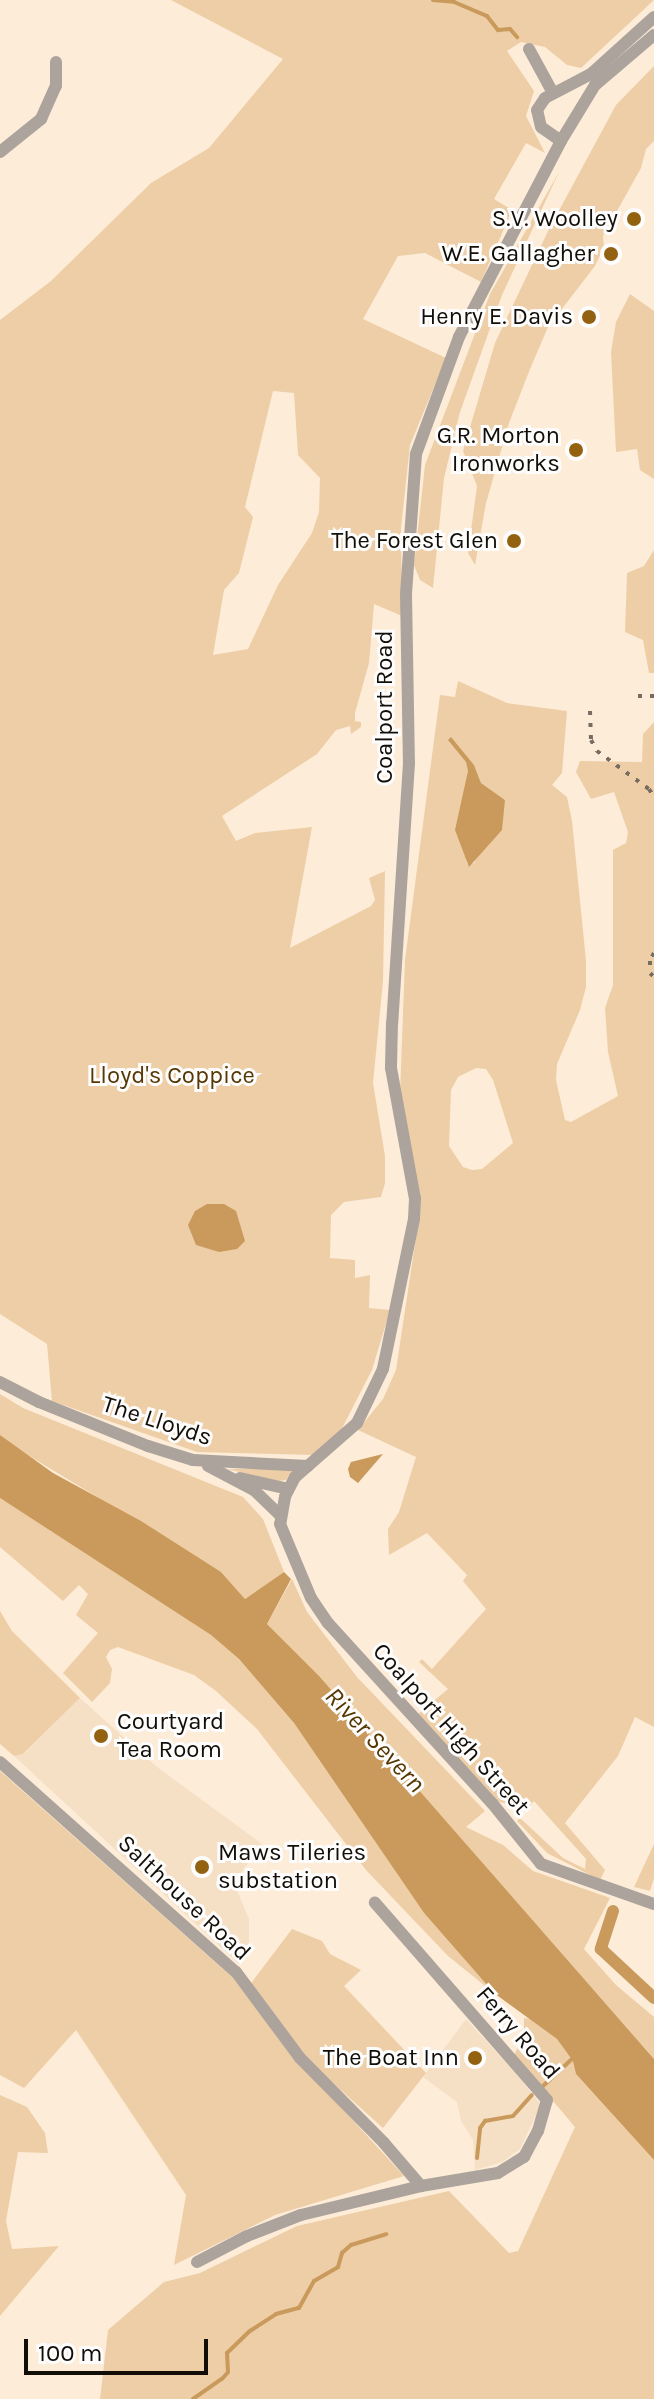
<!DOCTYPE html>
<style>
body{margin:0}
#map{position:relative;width:654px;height:2399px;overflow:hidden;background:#fdecd8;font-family:Karla,sans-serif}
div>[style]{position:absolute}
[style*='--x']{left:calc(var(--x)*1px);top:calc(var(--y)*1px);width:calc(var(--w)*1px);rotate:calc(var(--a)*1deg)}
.built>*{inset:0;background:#f6e0c5}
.green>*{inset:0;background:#eecea6}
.water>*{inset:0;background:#c99a5b}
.stream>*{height:4px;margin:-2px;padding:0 2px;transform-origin:2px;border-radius:2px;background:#c99a5b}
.canal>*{height:12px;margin:-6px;padding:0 6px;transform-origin:6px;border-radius:6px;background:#c99a5b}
.minor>*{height:12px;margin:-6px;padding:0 6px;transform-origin:6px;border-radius:6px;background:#aca49c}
.rail>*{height:4px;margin-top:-2px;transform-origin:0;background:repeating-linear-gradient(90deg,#766c5f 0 4px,transparent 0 12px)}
.dots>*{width:22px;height:22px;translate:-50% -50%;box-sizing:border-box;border:4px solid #fdfdfd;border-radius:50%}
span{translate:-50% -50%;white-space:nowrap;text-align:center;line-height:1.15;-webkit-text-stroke:6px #fdfdfd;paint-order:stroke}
.poi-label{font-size:24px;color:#120d06}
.right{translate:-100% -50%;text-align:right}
.left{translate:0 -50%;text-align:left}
.street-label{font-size:24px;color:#120d06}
.park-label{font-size:24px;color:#573702}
.water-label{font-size:26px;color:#553600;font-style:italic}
.scale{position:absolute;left:24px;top:2339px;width:184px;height:36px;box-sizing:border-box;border:4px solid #120d06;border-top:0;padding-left:10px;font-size:24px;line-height:28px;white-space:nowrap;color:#120d06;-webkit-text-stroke:6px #fdfdfd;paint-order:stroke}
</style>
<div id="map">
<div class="built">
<i style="clip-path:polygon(80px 1698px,157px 1767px,262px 1844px,234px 1883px,249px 1919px,249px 1946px,239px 1964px,14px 1756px,24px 1754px)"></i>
<i style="clip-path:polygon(466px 2019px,512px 2069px,539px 2102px,539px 2109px,520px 2149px,502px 2162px,475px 2170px,473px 2140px,461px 2121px,457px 2102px,423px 2077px)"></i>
</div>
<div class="green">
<i style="clip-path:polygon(evenodd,171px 0,654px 0,581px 68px,567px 65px,545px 47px,521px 42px,507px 51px,534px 91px,526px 116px,545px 153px,526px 143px,494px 199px,512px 210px,481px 282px,425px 253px,398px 256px,363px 319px,446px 358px,410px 445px,401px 528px,402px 616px,374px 604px,369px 663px,355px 713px,355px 721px,361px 722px,361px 727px,351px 734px,350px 726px,336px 730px,317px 754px,222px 816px,236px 841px,255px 833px,312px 827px,290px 948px,371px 906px,375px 900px,369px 878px,385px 871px,383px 981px,373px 1083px,385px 1156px,385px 1183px,381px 1197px,344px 1202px,331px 1215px,330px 1258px,355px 1260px,355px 1278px,370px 1275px,369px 1308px,390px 1310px,372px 1370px,337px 1438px,316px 1455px,197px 1452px,52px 1401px,47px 1344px,0 1314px,0 320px,51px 281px,151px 183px,209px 148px,283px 59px,171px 0,273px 391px,294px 393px,298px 455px,320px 478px,319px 512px,312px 533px,278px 585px,248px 649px,213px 655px,224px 590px,239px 573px,253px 517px,245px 507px,273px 391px)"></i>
<i style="clip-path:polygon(654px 66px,654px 141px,646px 149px,641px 168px,603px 236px,604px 247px,595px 266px,548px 327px,530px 369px,509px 423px,486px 503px,475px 565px,468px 553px,477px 486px,463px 451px,495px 343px,549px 229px,616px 105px)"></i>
<i style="clip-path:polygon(559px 172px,502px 295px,460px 412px,444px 478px,433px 588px,420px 580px,414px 565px,425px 465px,490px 294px)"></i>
<i style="clip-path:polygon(630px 294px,654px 311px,654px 479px,640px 470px,637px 449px,616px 452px,611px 352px,616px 322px)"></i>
<i style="clip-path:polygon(654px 550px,654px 673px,649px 673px,643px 640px,625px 632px,627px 573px,644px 566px)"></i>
<i style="clip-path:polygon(evenodd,458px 681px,507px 703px,567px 711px,562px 773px,552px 785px,567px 797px,572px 821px,586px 961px,586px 987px,580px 1010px,557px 1064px,556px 1080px,565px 1120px,571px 1122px,618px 1096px,608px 1052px,605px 1008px,613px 985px,613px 850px,626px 843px,628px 832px,614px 792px,591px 799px,576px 772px,580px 761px,642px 762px,643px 734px,654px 722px,654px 1727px,635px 1717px,618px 1756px,565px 1823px,605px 1870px,600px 1880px,547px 1853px,517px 1821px,520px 1818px,563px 1858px,585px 1869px,586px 1859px,534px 1801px,528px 1808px,499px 1802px,417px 1715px,448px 1689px,419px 1662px,422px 1659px,432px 1669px,486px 1609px,463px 1581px,467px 1575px,427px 1533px,389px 1555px,388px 1529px,399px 1512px,416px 1457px,358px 1430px,383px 1399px,396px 1370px,418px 1224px,400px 1094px,405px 960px,440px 695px,455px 697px,458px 681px,449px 740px,474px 765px,481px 783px,505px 800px,474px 863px,467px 864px,466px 856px,468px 771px,467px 762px,449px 740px,458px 681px,476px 1068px,486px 1069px,493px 1080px,513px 1143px,482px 1169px,472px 1170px,463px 1167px,449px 1146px,451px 1090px,458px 1077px,476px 1068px)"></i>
<i style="clip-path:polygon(0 1394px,23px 1408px,243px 1497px,263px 1519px,284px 1572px,245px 1599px,221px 1572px,8px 1443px,0 1435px)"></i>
<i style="clip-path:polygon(227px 1469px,261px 1469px,293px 1471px,286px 1480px,278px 1481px)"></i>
<i style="clip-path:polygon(0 1498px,211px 1635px,239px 1659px,294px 1723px,424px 1913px,494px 1993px,448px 1956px,366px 1870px,257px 1729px,216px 1691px,194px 1675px,118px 1647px,110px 1650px,106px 1657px,112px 1669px,110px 1683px,92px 1702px,63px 1673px,98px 1633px,76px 1615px,88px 1594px,79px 1585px,63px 1601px,0 1547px)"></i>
<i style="clip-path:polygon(292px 1579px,307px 1612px,357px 1677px,485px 1811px,466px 1827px,503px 1845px,533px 1871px,610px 1898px,584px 1949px,616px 1985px,654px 2017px,654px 2059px,319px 1677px,267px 1624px)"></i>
<i style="clip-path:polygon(0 1611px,12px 1631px,80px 1698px,23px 1754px,14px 1756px,0 1744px)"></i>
<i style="clip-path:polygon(0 1771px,232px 1977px,301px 2064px,404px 2176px,275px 2215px,174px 2265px,186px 2195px,76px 2030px,24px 2088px,0 2075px)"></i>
<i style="clip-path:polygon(654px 1844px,654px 1878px,650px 1891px,634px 1887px)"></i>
<i style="clip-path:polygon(292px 1929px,322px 1941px,330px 1954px,361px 1970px,344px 1986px,426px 2073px,383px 2128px,314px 2066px,249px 1986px)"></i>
<i style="clip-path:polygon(524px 2018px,530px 2019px,557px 2039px,574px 2061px,576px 2074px,654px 2160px,654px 2399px,100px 2399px,108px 2330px,164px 2282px,200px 2273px,297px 2226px,449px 2191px,509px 2253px,518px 2251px,575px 2127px,514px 2055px,524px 2034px)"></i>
<i style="clip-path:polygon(0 2095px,27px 2107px,45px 2133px,48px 2153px,18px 2152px,6px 2221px,12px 2249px,59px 2246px,0 2316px)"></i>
</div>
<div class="water">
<i style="clip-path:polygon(451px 737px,474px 765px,481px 783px,505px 800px,502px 830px,469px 867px,455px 830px,468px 771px,466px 762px,448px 740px)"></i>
<i style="clip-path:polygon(207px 1204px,224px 1204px,236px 1211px,245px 1241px,237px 1249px,219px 1252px,196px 1245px,188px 1225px,195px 1211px)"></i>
<i style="clip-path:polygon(0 1435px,53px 1473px,141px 1521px,221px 1572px,245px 1599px,284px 1572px,291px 1579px,267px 1624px,319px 1676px,654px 2059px,654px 2160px,576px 2074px,573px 2061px,557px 2039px,494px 1993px,424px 1913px,294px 1723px,239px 1659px,211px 1635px,0 1498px)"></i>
<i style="clip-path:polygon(383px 1454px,358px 1483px,350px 1477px,348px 1469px,351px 1462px)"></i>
</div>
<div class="stream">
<i style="--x:433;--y:0;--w:21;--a:5"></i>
<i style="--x:454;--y:2;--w:36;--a:23"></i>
<i style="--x:487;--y:16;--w:18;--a:52"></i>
<i style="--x:498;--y:30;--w:12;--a:-5"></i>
<i style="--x:510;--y:29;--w:11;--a:49"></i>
<i style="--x:543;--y:2086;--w:41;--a:-43"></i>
<i style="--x:477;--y:2158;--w:30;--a:-84"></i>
<i style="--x:480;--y:2128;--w:9;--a:-54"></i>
<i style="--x:485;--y:2121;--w:28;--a:-10"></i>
<i style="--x:513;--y:2116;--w:28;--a:-48"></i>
<i style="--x:193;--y:2399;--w:35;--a:-35"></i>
<i style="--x:222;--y:2379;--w:9;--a:-49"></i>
<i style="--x:228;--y:2372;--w:19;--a:-93"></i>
<i style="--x:227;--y:2353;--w:32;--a:-44"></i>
<i style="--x:250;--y:2331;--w:31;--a:-33"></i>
<i style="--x:276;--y:2314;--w:24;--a:-15"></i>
<i style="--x:299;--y:2308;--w:31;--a:-61"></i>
<i style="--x:314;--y:2281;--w:28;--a:-30"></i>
<i style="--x:338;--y:2267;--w:15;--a:-74"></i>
<i style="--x:342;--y:2253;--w:12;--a:-42"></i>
<i style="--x:351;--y:2245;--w:37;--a:-17"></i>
</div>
<div class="canal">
<i style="--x:613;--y:1911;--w:40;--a:108"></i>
<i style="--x:601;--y:1949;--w:72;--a:42.8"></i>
</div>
<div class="minor">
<i style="--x:654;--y:35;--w:77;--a:139.7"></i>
<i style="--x:595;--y:85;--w:66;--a:121.3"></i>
<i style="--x:561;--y:141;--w:221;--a:117.5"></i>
<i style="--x:459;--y:337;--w:125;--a:110.2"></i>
<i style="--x:416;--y:454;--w:140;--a:94.1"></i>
<i style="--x:406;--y:594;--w:169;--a:89"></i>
<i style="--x:409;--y:763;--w:261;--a:93.7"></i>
<i style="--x:392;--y:1023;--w:45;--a:91.3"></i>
<i style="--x:391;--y:1068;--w:133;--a:79.6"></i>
<i style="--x:415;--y:1199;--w:20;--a:93"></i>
<i style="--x:414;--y:1219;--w:153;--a:101.7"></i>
<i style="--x:383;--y:1369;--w:60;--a:115.7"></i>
<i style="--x:357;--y:1423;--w:82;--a:138.9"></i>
<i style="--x:295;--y:1477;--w:22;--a:117"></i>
<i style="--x:285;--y:1497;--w:27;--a:100"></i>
<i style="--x:280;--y:1524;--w:80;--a:67.3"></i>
<i style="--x:311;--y:1598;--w:30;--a:56"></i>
<i style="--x:328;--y:1623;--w:244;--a:47.7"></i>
<i style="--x:492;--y:1803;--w:78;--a:51.2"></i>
<i style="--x:541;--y:1864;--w:120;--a:19.5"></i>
<i style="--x:529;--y:49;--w:50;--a:61.4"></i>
<i style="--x:561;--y:141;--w:24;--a:-145"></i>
<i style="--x:541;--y:127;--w:17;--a:-103"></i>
<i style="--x:537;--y:110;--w:14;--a:-56"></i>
<i style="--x:545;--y:98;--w:52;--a:-27.6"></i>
<i style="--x:591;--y:74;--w:85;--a:-42.1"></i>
<i style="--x:0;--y:152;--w:53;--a:-38.8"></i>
<i style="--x:41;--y:119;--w:36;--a:-66"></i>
<i style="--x:56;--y:86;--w:24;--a:-90"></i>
<i style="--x:0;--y:1382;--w:44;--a:27.1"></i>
<i style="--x:39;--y:1402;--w:118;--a:22"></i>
<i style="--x:148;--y:1446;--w:47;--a:17.3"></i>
<i style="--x:193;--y:1460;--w:115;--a:3"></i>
<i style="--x:208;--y:1466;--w:52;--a:27.6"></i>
<i style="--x:254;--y:1490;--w:37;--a:44"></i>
<i style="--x:240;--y:1478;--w:49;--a:12.9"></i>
<i style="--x:0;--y:1762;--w:316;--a:41.7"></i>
<i style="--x:236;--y:1972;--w:107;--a:53.3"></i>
<i style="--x:300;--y:2058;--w:120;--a:45.3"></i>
<i style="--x:384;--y:2143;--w:57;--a:49.3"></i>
<i style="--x:197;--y:2262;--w:56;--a:-27.5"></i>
<i style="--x:247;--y:2236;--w:58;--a:-21.3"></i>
<i style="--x:301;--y:2215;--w:123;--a:-13.6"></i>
<i style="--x:421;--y:2186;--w:78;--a:-9.6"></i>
<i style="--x:498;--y:2173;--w:31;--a:-32"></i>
<i style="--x:524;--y:2157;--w:30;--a:-62"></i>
<i style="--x:538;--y:2131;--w:32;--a:-74"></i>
<i style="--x:547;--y:2100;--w:262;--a:-131.1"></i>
</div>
<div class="rail">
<i style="--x:638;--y:696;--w:16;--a:0"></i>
<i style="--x:590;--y:711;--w:29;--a:88"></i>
<i style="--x:591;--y:740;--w:13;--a:61"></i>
<i style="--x:597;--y:751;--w:64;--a:36.2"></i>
<i style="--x:649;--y:789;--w:9;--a:58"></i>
<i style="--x:654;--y:953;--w:9;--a:117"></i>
<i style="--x:650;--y:961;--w:12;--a:90"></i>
<i style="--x:650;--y:973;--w:6;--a:45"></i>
</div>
<div class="dots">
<i style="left:634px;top:219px;background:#926211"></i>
<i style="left:611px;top:254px;background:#926211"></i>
<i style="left:589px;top:317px;background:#926211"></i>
<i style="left:576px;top:450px;background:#926211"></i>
<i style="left:514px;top:541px;background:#926211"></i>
<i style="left:101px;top:1736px;background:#926211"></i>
<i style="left:202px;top:1867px;background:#926211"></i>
<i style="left:475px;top:2058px;background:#926211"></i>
</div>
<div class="poi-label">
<span class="right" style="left:618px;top:219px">S.V. Woolley</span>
<span class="right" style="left:595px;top:254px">W.E. Gallagher</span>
<span class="right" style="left:573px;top:317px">Henry E. Davis</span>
<span class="right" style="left:560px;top:450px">G.R. Morton<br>Ironworks</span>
<span class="right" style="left:498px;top:541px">The Forest Glen</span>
<span class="left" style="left:117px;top:1736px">Courtyard<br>Tea Room</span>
<span class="left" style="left:218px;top:1867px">Maws Tileries<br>substation</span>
<span class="right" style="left:459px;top:2058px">The Boat Inn</span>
</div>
<div class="street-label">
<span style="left:385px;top:707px;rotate:-90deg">Coalport Road</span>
<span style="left:157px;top:1421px;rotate:18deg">The Lloyds</span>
<span style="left:451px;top:1729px;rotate:48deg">Coalport High Street</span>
<span style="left:184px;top:1898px;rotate:43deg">Salthouse Road</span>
<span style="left:518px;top:2033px;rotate:49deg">Ferry Road</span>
</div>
<div class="park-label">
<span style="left:172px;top:1076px">Lloyd's Coppice</span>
</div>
<div class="water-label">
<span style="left:375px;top:1740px;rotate:47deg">River Severn</span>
</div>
<div class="scale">100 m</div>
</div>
